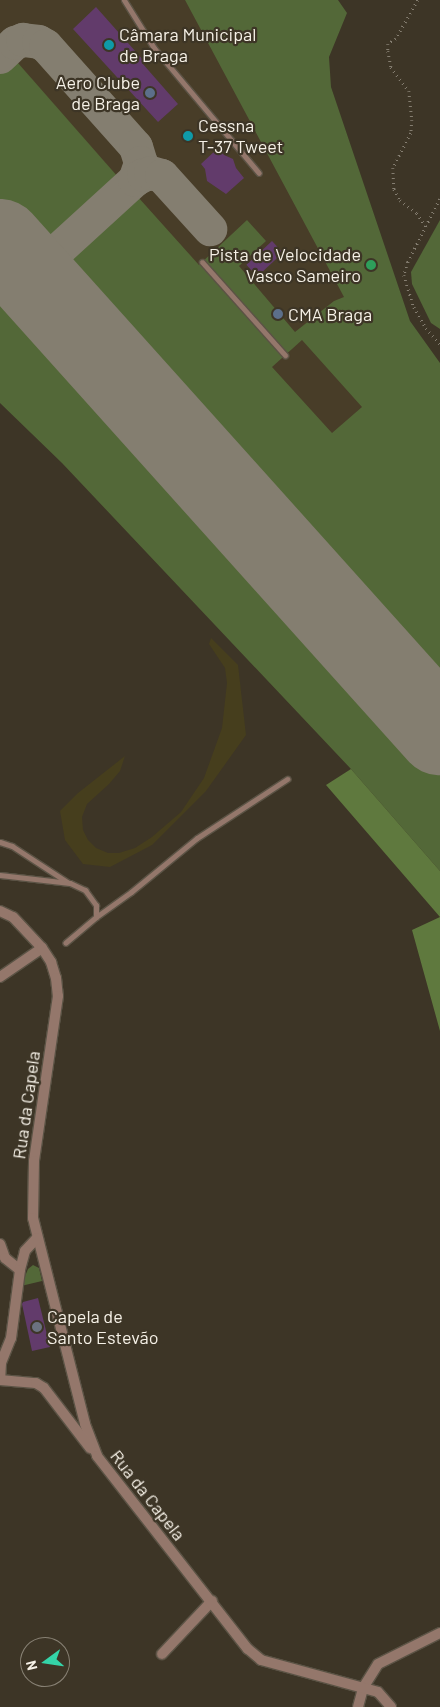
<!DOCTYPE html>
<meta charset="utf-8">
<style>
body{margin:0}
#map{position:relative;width:440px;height:1707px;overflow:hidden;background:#3d3526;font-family:Barlow,sans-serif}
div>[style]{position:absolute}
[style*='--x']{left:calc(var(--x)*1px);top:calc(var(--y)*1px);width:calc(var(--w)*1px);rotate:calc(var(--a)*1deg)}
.built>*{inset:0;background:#483d28}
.green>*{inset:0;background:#536838}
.forest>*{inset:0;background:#5f793e}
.sand>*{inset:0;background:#463e1d}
.taxiway>*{height:34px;margin:-17px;padding:0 17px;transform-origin:17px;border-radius:17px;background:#847e70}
.runway>*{height:86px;margin:-43px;padding:0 43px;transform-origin:43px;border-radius:43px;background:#847e70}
.building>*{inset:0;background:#623b6b;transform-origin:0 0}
.path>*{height:2.5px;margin-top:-1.25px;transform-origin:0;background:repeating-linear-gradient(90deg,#857e71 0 1px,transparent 0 5px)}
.roads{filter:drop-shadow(1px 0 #5b5345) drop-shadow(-1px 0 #5b5345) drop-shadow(0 1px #5b5345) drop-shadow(0 -1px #5b5345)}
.service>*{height:5px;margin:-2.5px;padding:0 2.5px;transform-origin:2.5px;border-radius:2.5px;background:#94776b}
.minor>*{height:10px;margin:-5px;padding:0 5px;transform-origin:5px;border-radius:5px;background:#94776b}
.tertiary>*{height:10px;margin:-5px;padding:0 5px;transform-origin:5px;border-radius:5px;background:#94776b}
.dots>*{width:14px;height:14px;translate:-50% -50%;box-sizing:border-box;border:2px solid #3d3526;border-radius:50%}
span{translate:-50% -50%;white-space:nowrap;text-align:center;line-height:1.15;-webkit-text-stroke:4.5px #3d3526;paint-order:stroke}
.poi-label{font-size:18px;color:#f6f1e7}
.left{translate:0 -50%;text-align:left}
.right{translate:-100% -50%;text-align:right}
.street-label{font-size:18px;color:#f6f1e7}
.north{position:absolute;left:20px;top:1637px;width:50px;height:50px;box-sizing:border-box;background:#3d3526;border:1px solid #878073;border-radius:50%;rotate:256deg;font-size:14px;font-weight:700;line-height:20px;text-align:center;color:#f6f1e7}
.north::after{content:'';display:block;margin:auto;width:18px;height:22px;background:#34d4a8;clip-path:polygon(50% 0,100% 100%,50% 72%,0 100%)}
</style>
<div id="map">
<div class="built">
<i style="clip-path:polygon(0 0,213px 0,440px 436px,440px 826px,0 334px)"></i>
</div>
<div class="green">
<i style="clip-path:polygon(evenodd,185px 0,338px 0,347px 13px,329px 57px,331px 87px,410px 321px,440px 363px,440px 698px,59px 274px,57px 267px,61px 260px,128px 198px,133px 196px,138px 197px,199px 265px,247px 220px,266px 241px,239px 266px,295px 332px,334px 301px,344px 297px,185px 0,302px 340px,362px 407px,332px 433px,272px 367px,302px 340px)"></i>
<i style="clip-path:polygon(12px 60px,18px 63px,118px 177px,118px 183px,42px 251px,36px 250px,0 209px,0 68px)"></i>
<i style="clip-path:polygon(440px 220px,440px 329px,431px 323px,412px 284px,411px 272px)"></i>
<i style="clip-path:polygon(0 273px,440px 764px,440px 871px,351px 769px,62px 463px,0 403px)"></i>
<i style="clip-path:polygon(33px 1265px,39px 1268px,42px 1281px,21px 1286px,28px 1269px)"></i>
</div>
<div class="forest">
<i style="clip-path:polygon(351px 769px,440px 871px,440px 1031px,412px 930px,440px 917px,326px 785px)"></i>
</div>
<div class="sand">
<i style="clip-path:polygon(211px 638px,238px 665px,246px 735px,206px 791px,152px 845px,110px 867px,83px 864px,65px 840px,60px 811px,78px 793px,125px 756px,120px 771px,109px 784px,87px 804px,82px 817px,83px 830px,88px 840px,96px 848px,108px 853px,119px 853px,135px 848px,152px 837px,181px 812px,204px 778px,222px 728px,227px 683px,225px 668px,209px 644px)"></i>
</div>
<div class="taxiway">
<i style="--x:0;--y:57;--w:21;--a:-43"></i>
<i style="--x:15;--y:43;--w:9;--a:-21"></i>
<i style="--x:23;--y:40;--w:16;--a:7"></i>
<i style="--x:39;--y:42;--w:8;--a:30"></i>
<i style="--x:46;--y:46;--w:135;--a:48.3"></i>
<i style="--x:136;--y:147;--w:17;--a:73"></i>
<i style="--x:141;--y:163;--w:18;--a:109"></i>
<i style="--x:42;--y:289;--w:14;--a:-107"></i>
<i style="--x:38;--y:276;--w:13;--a:-67"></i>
<i style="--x:43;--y:264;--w:125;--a:-42.4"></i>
<i style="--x:135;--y:180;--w:10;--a:-29"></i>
<i style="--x:144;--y:175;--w:7;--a:-16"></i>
<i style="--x:151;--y:173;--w:11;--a:15"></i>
<i style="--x:162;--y:176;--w:72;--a:47.8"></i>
</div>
<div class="runway">
<i style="--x:0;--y:242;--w:659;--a:48.08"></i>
</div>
<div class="building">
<i style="clip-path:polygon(96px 7px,144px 61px,142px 63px,178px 104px,158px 122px,73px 29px)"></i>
<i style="clip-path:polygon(218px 148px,224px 155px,233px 159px,236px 168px,244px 178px,226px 194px,207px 181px,205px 169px,201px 164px)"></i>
<i style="left:272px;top:241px;width:16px;height:35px;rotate:47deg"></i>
<i style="clip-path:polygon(38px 1298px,50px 1347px,32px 1351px,22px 1304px,23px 1302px)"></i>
</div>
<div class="path">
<i style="--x:418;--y:0;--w:45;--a:119.4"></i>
<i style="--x:396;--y:39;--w:9;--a:148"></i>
<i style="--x:388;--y:44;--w:7;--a:90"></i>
<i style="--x:388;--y:51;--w:16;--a:79"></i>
<i style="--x:391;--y:67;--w:30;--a:53"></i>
<i style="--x:409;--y:91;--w:29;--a:84"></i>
<i style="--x:412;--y:120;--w:13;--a:94"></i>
<i style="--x:411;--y:133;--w:39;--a:117"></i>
<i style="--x:393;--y:168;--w:21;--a:87"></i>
<i style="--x:394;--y:189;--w:13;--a:61"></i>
<i style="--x:400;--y:200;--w:21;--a:37"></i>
<i style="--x:417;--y:213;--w:17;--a:57"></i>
<i style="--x:440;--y:199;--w:71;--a:116.9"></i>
<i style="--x:408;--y:262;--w:14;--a:107"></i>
<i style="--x:404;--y:275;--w:34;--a:73"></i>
<i style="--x:414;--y:307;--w:24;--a:60"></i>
<i style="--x:426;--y:328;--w:21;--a:49"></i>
</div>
<div class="roads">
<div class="service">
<i style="--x:124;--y:0;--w:57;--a:58"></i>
<i style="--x:154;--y:48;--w:163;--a:50"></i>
<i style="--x:202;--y:262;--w:125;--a:48.3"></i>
<i style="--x:0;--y:842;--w:13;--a:18"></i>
<i style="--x:12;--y:846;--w:66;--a:33.2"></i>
<i style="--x:0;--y:875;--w:70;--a:6.5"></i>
<i style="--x:70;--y:883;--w:17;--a:25"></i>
<i style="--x:85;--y:890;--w:19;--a:54"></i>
<i style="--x:96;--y:905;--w:12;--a:90"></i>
<i style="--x:96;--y:917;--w:40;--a:140"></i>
<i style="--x:96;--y:917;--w:43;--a:-35.5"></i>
<i style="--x:131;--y:892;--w:85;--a:-39.3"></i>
<i style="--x:197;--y:838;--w:108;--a:-33.2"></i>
</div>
<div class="minor">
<i style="--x:0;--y:977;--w:51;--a:-34.6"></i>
<i style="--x:0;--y:1244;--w:15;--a:70"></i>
<i style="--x:5;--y:1258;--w:19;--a:39"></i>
<i style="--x:162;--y:1654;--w:73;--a:-46.7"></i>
<i style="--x:358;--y:1707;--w:20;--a:-75"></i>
<i style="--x:363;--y:1688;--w:28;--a:-58"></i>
<i style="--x:378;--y:1664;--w:69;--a:-26.6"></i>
</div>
<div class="tertiary">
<i style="--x:0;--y:911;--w:14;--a:25"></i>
<i style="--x:13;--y:917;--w:42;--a:46.9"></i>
<i style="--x:42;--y:948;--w:17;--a:57"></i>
<i style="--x:51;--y:962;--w:17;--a:73"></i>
<i style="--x:56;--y:978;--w:18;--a:84"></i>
<i style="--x:58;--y:996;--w:167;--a:98.3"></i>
<i style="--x:34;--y:1161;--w:57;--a:91"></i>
<i style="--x:33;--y:1218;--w:212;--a:75.8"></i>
<i style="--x:85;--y:1424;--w:34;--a:69"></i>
<i style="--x:97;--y:1456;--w:245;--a:52"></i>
<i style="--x:248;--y:1649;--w:17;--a:40"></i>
<i style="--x:261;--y:1660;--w:121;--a:15.3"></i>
<i style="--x:378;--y:1692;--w:20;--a:49"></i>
<i style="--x:37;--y:1238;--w:18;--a:133"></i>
<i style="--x:25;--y:1251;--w:20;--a:105"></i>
<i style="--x:20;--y:1270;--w:69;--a:97.5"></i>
<i style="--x:11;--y:1338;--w:27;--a:112"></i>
<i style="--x:1;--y:1363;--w:17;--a:93"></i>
<i style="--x:0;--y:1380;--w:36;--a:5"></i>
<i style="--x:36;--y:1383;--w:9;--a:32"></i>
<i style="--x:44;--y:1388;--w:76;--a:52.5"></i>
</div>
</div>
<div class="dots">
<i style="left:109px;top:45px;background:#0f9aa8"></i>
<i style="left:150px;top:93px;background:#5c6f8a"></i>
<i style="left:188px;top:136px;background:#0f9aa8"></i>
<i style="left:371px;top:265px;background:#2e9e5b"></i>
<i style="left:278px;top:314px;background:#5c6f8a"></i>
<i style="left:37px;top:1327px;background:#6b7280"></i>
</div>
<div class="poi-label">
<span class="left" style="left:119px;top:45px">Câmara Municipal<br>de Braga</span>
<span class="right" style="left:140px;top:93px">Aero Clube<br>de Braga</span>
<span class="left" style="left:198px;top:136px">Cessna<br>T-37 Tweet</span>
<span class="right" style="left:361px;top:265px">Pista de Velocidade<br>Vasco Sameiro</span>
<span class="left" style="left:288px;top:314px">CMA Braga</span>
<span class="left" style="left:47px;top:1327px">Capela de<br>Santo Estevão</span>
</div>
<div class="street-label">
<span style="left:26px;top:1105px;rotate:-82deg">Rua da Capela</span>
<span style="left:148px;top:1495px;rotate:52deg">Rua da Capela</span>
</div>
<div class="north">N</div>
</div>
